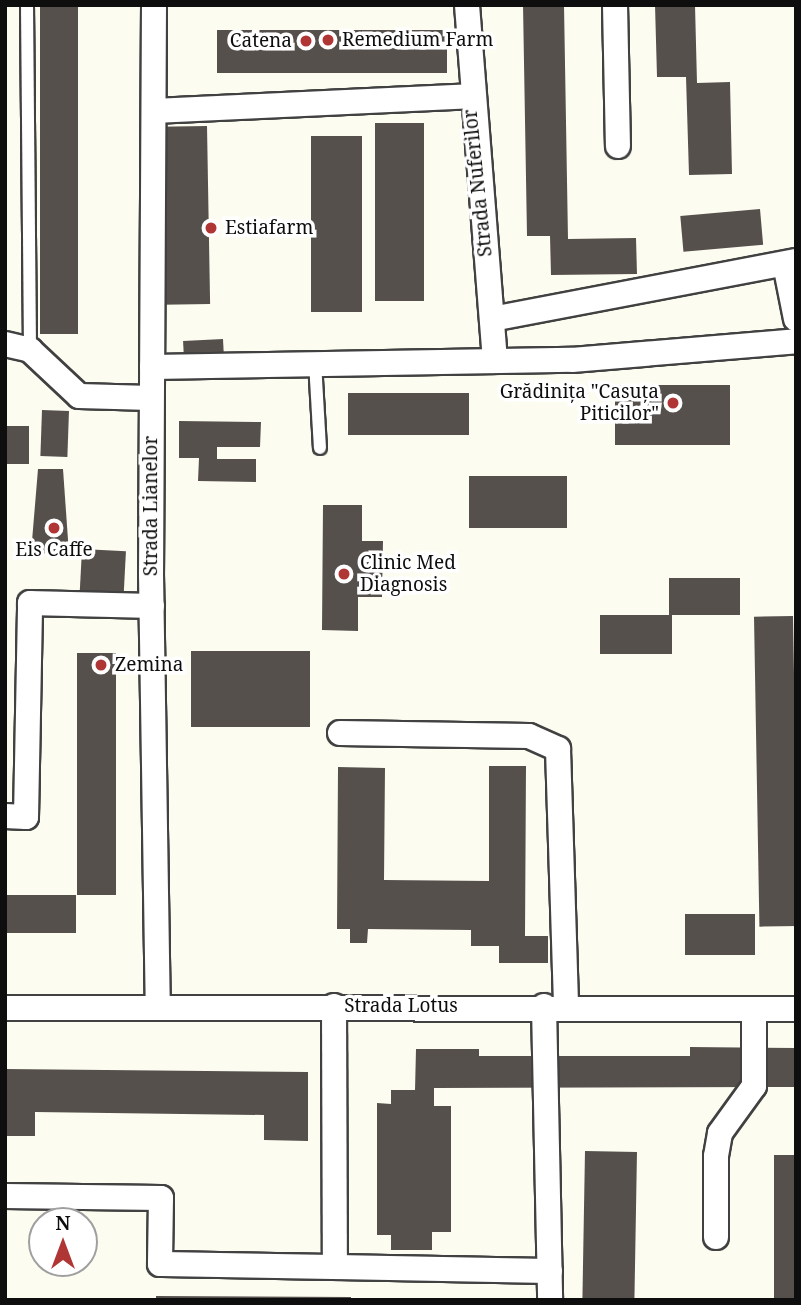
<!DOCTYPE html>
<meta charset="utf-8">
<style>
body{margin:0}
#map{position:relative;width:801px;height:1305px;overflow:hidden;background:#fdfcf1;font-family:"Noto Serif",serif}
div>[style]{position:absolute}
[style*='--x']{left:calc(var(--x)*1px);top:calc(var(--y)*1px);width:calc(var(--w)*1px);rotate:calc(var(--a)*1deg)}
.building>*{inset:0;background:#55504c;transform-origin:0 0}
.roads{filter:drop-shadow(2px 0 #414141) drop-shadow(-2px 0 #414141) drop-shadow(0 2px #414141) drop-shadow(0 -2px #414141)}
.service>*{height:12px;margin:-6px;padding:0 6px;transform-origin:6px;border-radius:6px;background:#fff}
.minor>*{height:24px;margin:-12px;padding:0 12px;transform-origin:12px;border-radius:12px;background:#fff}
.dots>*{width:19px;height:19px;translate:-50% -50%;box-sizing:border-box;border:4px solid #fff;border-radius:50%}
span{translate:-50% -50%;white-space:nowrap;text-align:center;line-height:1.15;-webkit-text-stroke:7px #fff;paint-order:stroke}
.poi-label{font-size:19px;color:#0e0e0e}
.left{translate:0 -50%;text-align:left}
.right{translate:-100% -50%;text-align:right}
.street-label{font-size:19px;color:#0e0e0e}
.frame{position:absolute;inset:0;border:7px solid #0e0e0e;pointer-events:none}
.north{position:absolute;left:28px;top:1207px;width:70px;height:70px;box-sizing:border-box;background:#fff;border:2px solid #9f9f9f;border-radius:50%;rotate:0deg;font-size:19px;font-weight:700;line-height:28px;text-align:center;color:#0e0e0e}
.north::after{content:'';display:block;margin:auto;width:24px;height:32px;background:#af3635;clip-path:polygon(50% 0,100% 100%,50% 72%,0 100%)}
</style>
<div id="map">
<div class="building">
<i style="left:40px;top:5px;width:38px;height:329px"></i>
<i style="clip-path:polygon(523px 5px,564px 5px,568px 239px,636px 238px,637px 274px,551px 275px,550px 236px,527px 236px)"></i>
<i style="clip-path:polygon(655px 5px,695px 5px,697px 83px,730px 82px,732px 174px,689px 175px,686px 77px,657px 77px)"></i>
<i style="left:447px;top:30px;width:43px;height:230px;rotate:90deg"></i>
<i style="left:375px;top:123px;width:49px;height:178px"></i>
<i style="left:207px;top:126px;width:178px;height:48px;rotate:89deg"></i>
<i style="left:311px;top:136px;width:51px;height:176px"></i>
<i style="left:760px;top:209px;width:36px;height:80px;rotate:85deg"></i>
<i style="left:223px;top:339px;width:21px;height:40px;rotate:87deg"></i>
<i style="left:730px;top:385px;width:60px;height:115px;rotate:90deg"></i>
<i style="left:348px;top:393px;width:121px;height:42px"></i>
<i style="left:42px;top:410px;width:27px;height:46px;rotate:2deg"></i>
<i style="clip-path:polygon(179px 421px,261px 422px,260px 447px,217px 447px,217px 459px,256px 459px,256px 482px,198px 481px,199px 458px,179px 458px)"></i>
<i style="left:5px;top:426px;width:24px;height:38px"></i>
<i style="clip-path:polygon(38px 469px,63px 469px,69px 554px,31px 553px)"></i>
<i style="left:567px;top:476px;width:52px;height:98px;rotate:90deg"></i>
<i style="clip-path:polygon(323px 505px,362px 505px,362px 541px,383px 541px,382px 597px,358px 597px,358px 631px,322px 630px)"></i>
<i style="left:82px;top:549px;width:44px;height:43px;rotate:3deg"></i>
<i style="clip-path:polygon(669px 578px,740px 578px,740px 615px,672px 615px,672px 654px,600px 654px,600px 615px,669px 615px)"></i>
<i style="left:793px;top:616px;width:310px;height:39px;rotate:89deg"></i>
<i style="left:191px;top:651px;width:119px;height:76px"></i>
<i style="left:77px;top:653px;width:39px;height:242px"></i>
<i style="clip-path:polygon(489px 766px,526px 766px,525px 936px,548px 936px,548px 963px,499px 963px,499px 946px,471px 946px,471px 930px,368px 929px,367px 943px,350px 943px,350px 929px,337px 929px,338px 767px,385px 768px,384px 880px,489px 881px)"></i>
<i style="left:5px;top:895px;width:71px;height:38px"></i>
<i style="left:685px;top:914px;width:70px;height:41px"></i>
<i style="clip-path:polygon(690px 1047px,796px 1048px,796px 1087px,434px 1088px,434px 1106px,451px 1106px,451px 1232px,432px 1232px,432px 1250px,391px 1250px,391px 1235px,377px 1235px,377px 1103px,391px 1104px,391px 1090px,415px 1090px,416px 1049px,479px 1049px,479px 1056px,690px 1056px)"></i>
<i style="clip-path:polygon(5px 1069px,308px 1072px,308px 1141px,264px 1140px,264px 1115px,35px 1112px,35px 1136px,5px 1136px)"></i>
<i style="left:585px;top:1151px;width:52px;height:149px;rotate:1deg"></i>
<i style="left:774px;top:1155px;width:22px;height:145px"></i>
<i style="clip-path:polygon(156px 1296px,351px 1297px,351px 1300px,156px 1300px)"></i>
</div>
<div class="roads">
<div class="service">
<i style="--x:27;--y:5;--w:345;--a:89.5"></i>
<i style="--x:315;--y:362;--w:86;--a:86.7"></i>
</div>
<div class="minor">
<i style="--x:154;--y:5;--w:569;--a:90.3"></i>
<i style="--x:151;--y:574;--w:432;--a:89.1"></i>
<i style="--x:467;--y:5;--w:357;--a:85.5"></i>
<i style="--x:615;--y:5;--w:141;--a:88.8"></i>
<i style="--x:155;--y:111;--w:314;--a:-2.7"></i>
<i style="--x:785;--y:264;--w:56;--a:78.7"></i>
<i style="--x:492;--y:319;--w:309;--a:-10.8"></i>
<i style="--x:5;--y:344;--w:26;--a:13"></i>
<i style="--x:30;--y:350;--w:67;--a:43.2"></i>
<i style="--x:79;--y:396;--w:72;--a:1.6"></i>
<i style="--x:152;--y:367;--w:420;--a:-1"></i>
<i style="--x:572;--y:360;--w:225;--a:-4.8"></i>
<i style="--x:340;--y:733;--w:189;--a:0.9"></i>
<i style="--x:529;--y:736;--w:32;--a:24"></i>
<i style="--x:558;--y:749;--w:257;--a:88.2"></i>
<i style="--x:5;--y:816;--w:21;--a:3"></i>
<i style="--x:26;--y:817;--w:214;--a:-88.9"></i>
<i style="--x:30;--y:603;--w:122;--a:1.4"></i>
<i style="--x:334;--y:1006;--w:261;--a:89.8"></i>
<i style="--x:335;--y:1267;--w:215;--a:1.1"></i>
<i style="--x:544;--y:1006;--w:294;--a:88.8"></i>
<i style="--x:5;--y:1008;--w:791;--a:0.07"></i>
<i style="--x:5;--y:1196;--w:156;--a:0.7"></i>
<i style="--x:161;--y:1198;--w:66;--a:90.9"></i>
<i style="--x:160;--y:1264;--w:175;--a:1"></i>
<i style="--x:716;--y:1237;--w:81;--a:-90"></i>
<i style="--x:716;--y:1156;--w:23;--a:-80"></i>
<i style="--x:720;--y:1133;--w:58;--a:-54.1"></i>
<i style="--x:754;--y:1086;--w:77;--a:-90"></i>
</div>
</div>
<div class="dots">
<i style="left:328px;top:40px;background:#af3635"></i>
<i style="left:306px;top:41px;background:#af3635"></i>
<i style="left:211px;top:228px;background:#af3635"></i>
<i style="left:673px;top:403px;background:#af3635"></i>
<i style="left:54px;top:528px;background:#af3635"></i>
<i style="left:344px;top:574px;background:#af3635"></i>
<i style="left:101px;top:665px;background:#af3635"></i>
</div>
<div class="poi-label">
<span class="left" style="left:342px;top:40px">Remedium Farm</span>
<span class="right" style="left:292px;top:41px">Catena</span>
<span class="left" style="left:225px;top:228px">Estiafarm</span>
<span class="right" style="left:659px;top:403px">Grădinița "Casuța<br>Piticilor"</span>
<span style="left:54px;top:550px">Eis Caffe</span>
<span class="left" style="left:360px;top:574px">Clinic Med<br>Diagnosis</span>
<span class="left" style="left:115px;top:665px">Zemina</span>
</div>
<div class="street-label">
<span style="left:478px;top:183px;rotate:-96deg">Strada Nuferilor</span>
<span style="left:151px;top:506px;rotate:-90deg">Strada Lianelor</span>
<span style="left:401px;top:1006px">Strada Lotus</span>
</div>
<div class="frame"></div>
<div class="north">N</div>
</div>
